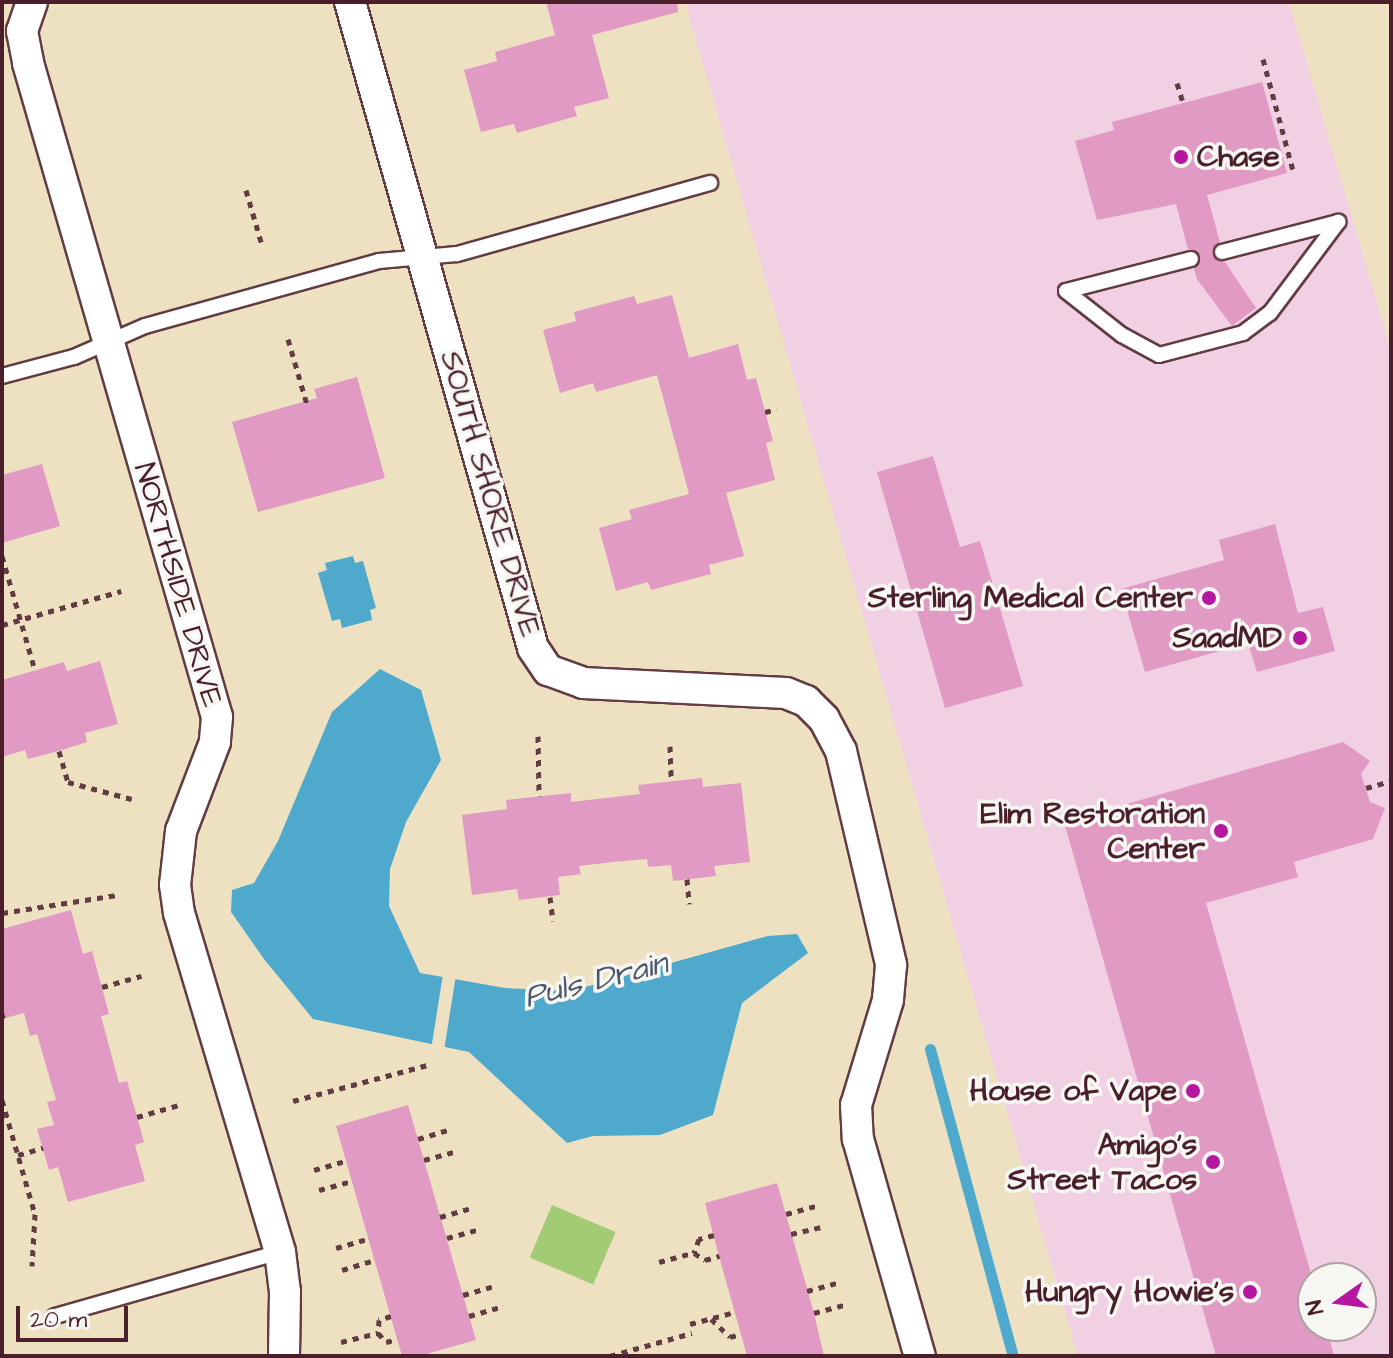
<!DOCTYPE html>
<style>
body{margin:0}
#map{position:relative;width:1393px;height:1358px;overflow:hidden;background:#ede1c1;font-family:"Architects Daughter",sans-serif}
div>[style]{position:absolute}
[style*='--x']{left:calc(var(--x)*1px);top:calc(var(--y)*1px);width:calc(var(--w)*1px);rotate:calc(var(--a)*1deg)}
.built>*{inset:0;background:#f1d0e4}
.green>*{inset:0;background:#a3cb76;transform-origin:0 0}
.water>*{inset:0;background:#4fa9cc}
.pier>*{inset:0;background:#ede1c1;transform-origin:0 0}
.stream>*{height:11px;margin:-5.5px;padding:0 5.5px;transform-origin:5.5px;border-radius:5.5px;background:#4fa9cc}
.building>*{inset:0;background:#e19ac3}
.path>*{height:5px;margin-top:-2.5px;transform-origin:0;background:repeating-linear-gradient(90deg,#623c42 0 6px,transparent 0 12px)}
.roads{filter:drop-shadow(2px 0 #623c42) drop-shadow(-2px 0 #623c42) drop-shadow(0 2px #623c42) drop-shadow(0 -2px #623c42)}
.service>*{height:14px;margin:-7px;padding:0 7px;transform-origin:7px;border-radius:7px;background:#fff}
.minor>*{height:30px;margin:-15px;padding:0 15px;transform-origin:15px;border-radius:15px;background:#fff}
.dots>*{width:22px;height:22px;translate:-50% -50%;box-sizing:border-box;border:4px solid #f6f6f2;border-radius:50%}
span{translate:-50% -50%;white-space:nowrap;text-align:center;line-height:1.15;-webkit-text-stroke:7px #f6f6f2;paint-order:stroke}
.poi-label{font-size:30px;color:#4a1f2b;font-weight:700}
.left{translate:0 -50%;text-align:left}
.right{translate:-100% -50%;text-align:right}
.street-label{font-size:30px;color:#4a1f2b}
.water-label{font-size:32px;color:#4c566b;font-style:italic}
.frame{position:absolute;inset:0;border:4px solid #4a1f2b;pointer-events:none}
.north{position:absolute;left:1297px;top:1262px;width:80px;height:80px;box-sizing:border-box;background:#f6f6f2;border:2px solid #b1a0a2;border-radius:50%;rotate:256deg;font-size:22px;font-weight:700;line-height:32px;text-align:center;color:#4a1f2b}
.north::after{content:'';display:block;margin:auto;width:28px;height:36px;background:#b5179e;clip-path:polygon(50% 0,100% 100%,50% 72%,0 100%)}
.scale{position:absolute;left:16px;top:1306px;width:112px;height:36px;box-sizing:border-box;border:4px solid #4a1f2b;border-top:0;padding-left:10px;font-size:24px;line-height:28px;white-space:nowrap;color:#4a1f2b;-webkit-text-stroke:6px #f6f6f2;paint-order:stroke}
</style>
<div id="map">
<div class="built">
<i style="clip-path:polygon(evenodd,685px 2px,1289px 2px,1391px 351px,1391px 1356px,1078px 1356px,685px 2px,1313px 1278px,1361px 1278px,1361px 1326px,1313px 1326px,1313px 1278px)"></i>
</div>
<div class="green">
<i style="left:552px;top:1205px;width:69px;height:57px;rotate:23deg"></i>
</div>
<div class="water">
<i style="clip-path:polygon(353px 556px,355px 563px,363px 561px,376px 608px,370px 610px,372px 620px,342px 628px,340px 619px,332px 621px,318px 573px,327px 570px,325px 563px)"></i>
<i style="clip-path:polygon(380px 669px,421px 690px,441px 760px,406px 822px,390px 869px,389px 906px,420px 973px,505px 988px,571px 991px,768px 936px,797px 934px,808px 953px,742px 1003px,713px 1115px,660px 1135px,593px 1136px,567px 1143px,469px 1052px,313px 1019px,264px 959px,231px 912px,232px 890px,254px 883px,278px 841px,332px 712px)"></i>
</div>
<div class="pier">
<i style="left:443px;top:974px;width:13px;height:77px;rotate:9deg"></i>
</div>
<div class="stream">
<i style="--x:930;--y:1049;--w:318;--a:74.9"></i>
</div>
<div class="building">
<i style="clip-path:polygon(546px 2px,677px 2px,678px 12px,592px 35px,609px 98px,574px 107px,577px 116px,517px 133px,514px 124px,481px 132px,464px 70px,497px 61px,495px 52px,555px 35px)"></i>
<i style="clip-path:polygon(1262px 82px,1287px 173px,1207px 195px,1220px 242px,1213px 255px,1225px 262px,1256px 308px,1232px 326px,1197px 279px,1194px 269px,1200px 256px,1188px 249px,1176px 204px,1097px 220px,1075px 141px,1114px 130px,1112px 122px)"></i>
<i style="clip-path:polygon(672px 295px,689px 358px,738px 344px,747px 380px,756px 378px,773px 441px,766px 443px,775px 480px,726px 493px,744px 556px,709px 565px,711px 574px,651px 590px,648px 582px,616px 591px,599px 528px,632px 519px,629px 510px,689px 494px,657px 375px,596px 392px,593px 383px,560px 393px,543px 330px,576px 321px,574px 312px,634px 296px,637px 304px)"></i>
<i style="clip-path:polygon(357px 377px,385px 478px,258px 512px,232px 422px,317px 398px,314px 389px)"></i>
<i style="clip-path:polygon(933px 456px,960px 547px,980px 541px,1023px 686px,945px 708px,877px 472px)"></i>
<i style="clip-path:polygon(42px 464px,60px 526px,2px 543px,2px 475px)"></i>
<i style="clip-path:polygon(1275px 524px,1298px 613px,1323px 607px,1335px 651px,1257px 672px,1248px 643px,1145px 672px,1121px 589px,1224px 560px,1219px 540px)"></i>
<i style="clip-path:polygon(100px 661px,118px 724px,85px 733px,87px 742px,59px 751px,28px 759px,25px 750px,2px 757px,2px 680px,64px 662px,67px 671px)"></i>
<i style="clip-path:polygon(1343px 742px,1370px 761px,1361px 774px,1370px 802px,1385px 808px,1373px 839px,1294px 862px,1298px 877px,1206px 903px,1313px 1281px,1313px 1326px,1326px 1326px,1334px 1356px,1216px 1356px,1064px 822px)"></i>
<i style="clip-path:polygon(702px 778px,703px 787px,741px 783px,750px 862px,714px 866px,716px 876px,673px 881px,671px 865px,648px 867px,647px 859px,613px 862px,579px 866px,581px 874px,558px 877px,560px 895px,519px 900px,517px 889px,472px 895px,462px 815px,507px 809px,506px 800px,571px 793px,571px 802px,606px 798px,640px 794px,638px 785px)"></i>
<i style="clip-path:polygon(71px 910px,83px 954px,92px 951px,109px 1014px,101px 1016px,119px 1083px,127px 1081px,144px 1142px,135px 1145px,145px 1181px,68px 1202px,58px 1167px,49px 1170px,37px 1129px,54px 1125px,47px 1102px,56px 1100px,37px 1034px,30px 1036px,24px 1013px,2px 1019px,2px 929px)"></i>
<i style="clip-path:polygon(408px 1105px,476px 1340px,419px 1356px,402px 1356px,336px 1126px)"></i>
<i style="clip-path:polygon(777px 1183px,814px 1313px,824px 1356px,747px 1356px,719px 1256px,705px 1203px)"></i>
</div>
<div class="path">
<i style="--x:1263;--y:59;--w:115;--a:74.9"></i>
<i style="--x:1177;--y:83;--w:21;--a:73"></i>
<i style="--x:246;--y:190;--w:57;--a:73.8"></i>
<i style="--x:288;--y:339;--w:72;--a:73.8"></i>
<i style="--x:765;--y:412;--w:12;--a:-14"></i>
<i style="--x:2;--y:556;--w:119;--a:73.9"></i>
<i style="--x:2;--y:625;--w:124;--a:-15.9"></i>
<i style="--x:538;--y:736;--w:60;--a:89"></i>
<i style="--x:670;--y:746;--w:35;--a:88"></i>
<i style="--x:59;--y:751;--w:32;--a:74"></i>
<i style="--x:68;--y:782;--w:66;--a:14.9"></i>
<i style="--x:1366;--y:788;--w:26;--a:-16"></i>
<i style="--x:687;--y:879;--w:25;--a:85"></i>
<i style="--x:550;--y:897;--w:24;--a:83"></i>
<i style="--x:2;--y:913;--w:116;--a:-8.9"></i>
<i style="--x:102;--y:987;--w:41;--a:-15.8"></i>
<i style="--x:2;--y:1016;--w:3;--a:-18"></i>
<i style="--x:2;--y:1100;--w:119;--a:73.9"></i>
<i style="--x:35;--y:1214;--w:52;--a:93.3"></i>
<i style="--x:293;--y:1101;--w:143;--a:-15"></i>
<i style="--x:137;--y:1117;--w:44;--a:-15.9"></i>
<i style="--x:418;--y:1139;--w:34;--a:-17"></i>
<i style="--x:18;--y:1155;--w:26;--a:-16"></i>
<i style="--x:424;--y:1160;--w:34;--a:-15"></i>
<i style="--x:314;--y:1170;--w:33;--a:-16"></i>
<i style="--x:319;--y:1190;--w:34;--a:-15"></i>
<i style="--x:786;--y:1214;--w:34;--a:-15"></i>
<i style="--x:440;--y:1217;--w:35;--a:-16"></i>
<i style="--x:791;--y:1234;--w:35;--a:-13"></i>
<i style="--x:714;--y:1235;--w:16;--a:165"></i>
<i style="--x:699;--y:1239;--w:15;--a:110"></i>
<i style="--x:694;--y:1253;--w:13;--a:32"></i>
<i style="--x:705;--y:1260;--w:15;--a:-16"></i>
<i style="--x:447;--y:1238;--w:34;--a:-15"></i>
<i style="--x:336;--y:1248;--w:33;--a:-16"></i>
<i style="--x:659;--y:1262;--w:35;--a:-15"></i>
<i style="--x:342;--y:1270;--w:34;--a:-17"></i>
<i style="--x:807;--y:1291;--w:35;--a:-15"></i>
<i style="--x:463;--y:1295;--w:35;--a:-16"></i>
<i style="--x:814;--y:1313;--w:34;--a:-15"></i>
<i style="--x:391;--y:1316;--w:13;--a:162"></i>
<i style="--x:379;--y:1320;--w:13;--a:94"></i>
<i style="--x:378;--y:1333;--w:12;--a:48"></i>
<i style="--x:386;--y:1342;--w:12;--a:-14"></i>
<i style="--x:469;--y:1316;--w:36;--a:-16"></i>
<i style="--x:711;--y:1319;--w:26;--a:43"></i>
<i style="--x:730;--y:1337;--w:11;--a:-15"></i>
<i style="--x:690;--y:1324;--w:47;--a:-14.9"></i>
<i style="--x:341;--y:1342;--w:38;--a:-14"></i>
<i style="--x:610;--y:1356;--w:85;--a:-15.7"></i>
</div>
<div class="roads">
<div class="service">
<i style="--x:1222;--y:252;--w:120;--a:-14.5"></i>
<i style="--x:1066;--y:291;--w:71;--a:38.2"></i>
<i style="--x:1122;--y:335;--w:42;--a:28.4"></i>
<i style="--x:1159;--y:355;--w:87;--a:-14.7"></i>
<i style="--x:1243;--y:333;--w:34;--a:-37"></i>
<i style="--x:1270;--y:313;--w:114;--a:-53.2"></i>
<i style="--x:1066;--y:291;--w:129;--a:-14.4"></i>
<i style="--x:2;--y:376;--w:74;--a:-14.8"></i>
<i style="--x:74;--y:357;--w:77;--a:-23.6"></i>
<i style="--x:145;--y:326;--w:243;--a:-15.5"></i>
<i style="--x:379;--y:261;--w:78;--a:-5.1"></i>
<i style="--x:457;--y:254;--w:263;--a:-15.7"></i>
<i style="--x:55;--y:1316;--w:234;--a:-15.9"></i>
</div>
<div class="minor">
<i style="--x:32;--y:2;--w:31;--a:109"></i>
<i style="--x:22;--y:31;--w:33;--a:79"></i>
<i style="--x:28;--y:63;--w:681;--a:73.88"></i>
<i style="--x:217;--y:717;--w:25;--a:95"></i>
<i style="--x:215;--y:742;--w:95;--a:110.9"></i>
<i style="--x:181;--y:831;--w:54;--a:96.3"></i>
<i style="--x:175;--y:885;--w:28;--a:82"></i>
<i style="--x:179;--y:913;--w:354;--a:73.4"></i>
<i style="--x:280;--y:1252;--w:40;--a:82.9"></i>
<i style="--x:285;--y:1292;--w:64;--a:90.9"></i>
<i style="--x:350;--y:2;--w:671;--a:74.18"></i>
<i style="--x:533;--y:648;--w:27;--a:56"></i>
<i style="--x:548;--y:670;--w:37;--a:20"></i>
<i style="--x:583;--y:683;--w:203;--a:2.8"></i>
<i style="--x:786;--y:693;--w:22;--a:22"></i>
<i style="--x:806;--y:701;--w:25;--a:45"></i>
<i style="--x:824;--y:719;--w:36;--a:62"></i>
<i style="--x:841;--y:751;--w:220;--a:76.8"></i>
<i style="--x:891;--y:965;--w:35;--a:95"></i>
<i style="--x:888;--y:1000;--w:110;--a:106.9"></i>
<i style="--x:856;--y:1105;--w:34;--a:87"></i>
<i style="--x:858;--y:1139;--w:226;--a:74.1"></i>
</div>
</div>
<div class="dots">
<i style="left:1181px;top:157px;background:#b5179e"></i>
<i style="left:1209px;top:598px;background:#b5179e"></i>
<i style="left:1300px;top:638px;background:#b5179e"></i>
<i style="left:1221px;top:831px;background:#b5179e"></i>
<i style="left:1193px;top:1091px;background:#b5179e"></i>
<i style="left:1213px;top:1162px;background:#b5179e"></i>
<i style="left:1250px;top:1292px;background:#b5179e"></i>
</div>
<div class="poi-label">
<span class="left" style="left:1197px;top:157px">Chase</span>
<span class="right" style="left:1193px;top:598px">Sterling Medical Center</span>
<span class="right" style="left:1282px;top:638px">SaadMD</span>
<span class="right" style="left:1205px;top:831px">Elim Restoration<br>Center</span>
<span class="right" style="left:1177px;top:1091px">House of Vape</span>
<span class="right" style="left:1197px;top:1162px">Amigo's<br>Street Tacos</span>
<span class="right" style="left:1234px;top:1292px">Hungry Howie's</span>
</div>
<div class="street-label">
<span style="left:490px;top:494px;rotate:74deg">SOUTH SHORE DRIVE</span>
<span style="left:178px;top:585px;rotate:74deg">NORTHSIDE DRIVE</span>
</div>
<div class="water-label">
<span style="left:596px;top:981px;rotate:-14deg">Puls Drain</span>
</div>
<div class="frame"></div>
<div class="north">N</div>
<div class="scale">20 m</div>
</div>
